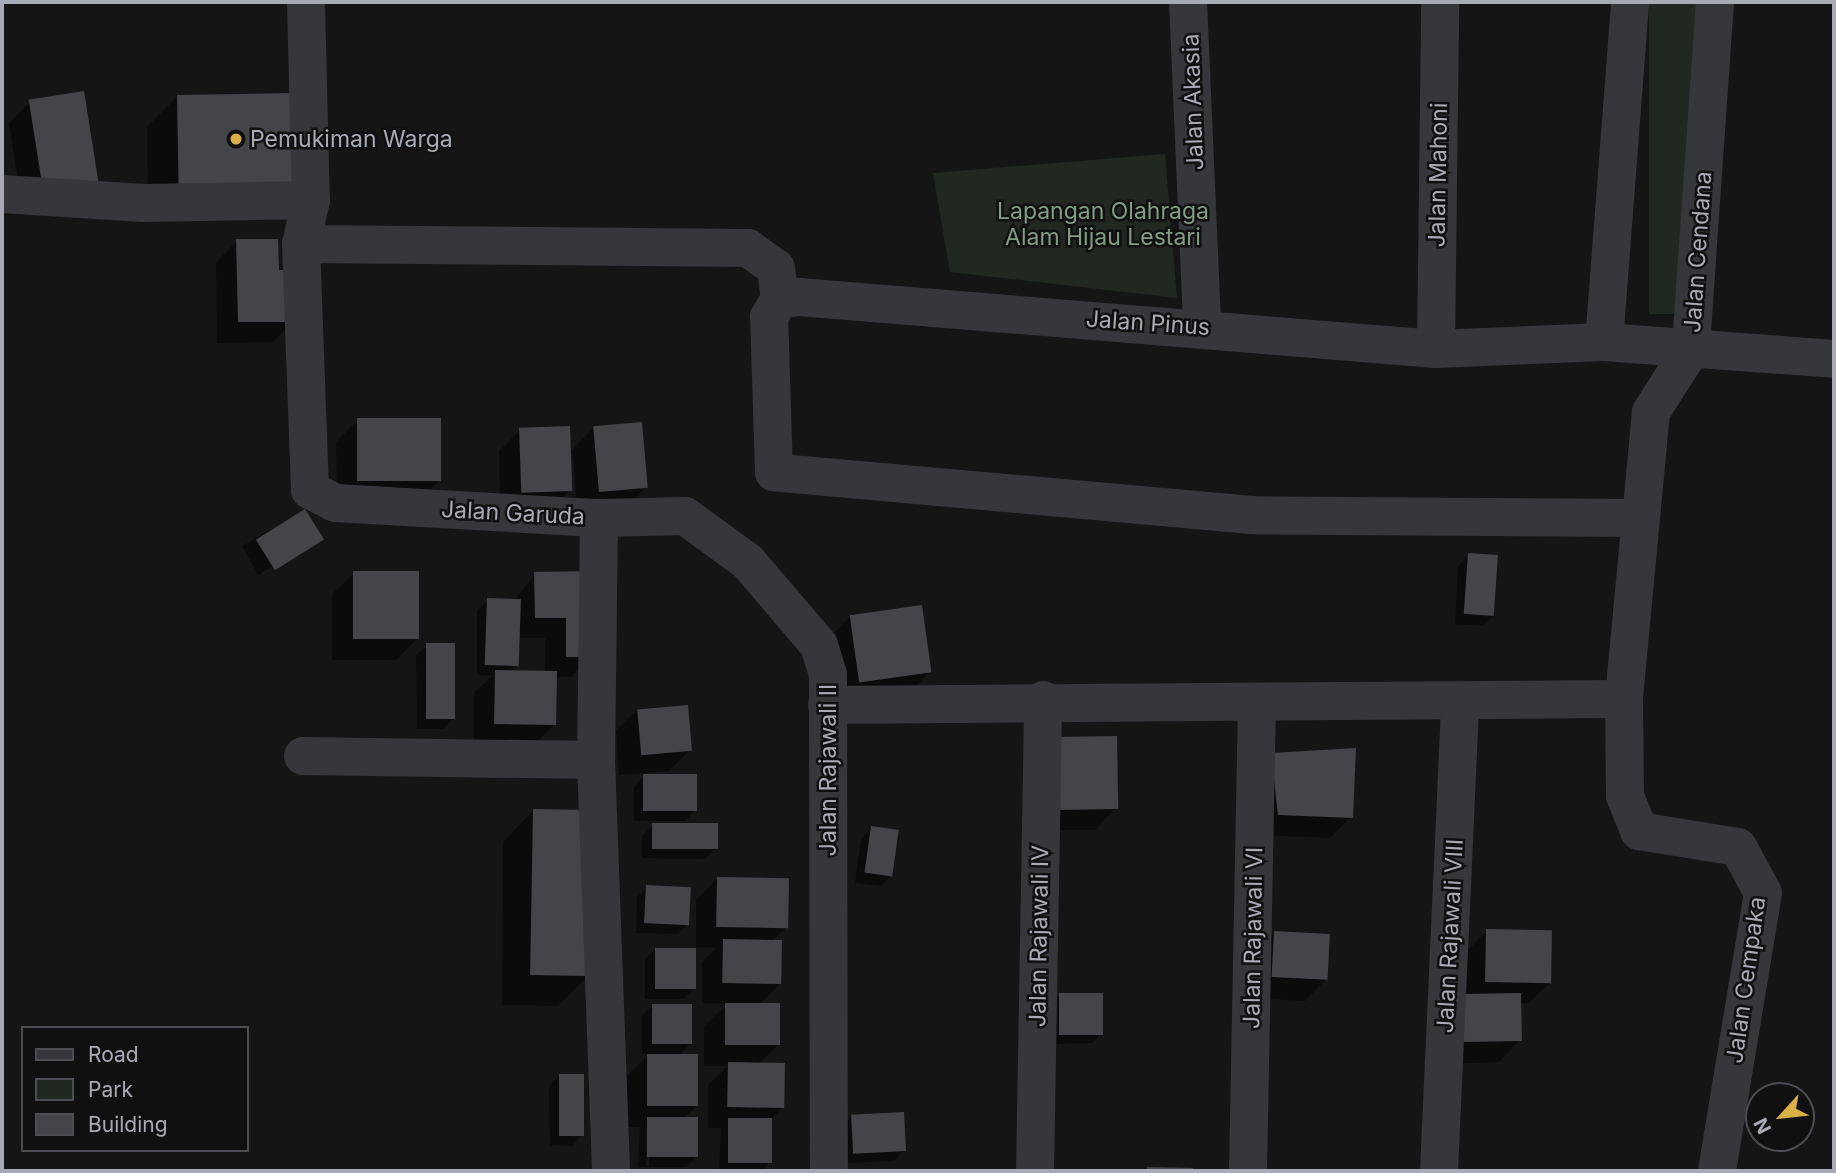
<!DOCTYPE html>
<style>
body{margin:0}
#map{position:relative;width:1836px;height:1173px;overflow:hidden;background:#151516;font-family:Inter,sans-serif}
div>[style]{position:absolute}
[style*='--x']{left:calc(var(--x)*1px);top:calc(var(--y)*1px);width:calc(var(--w)*1px);rotate:calc(var(--a)*1deg)}
.green>*{inset:0;background:#212822;transform-origin:0 0}
.shadow>*{inset:0;background:#0007;transform-origin:0 0}
.building>*{inset:0;background:#444549;transform-origin:0 0}
.minor>*{height:38px;margin:-19px;padding:0 19px;transform-origin:19px;border-radius:19px;background:#36373b}
.dots>*{width:19px;height:19px;translate:-50% -50%;box-sizing:border-box;border:4px solid #101011;border-radius:50%}
span{translate:-50% -50%;white-space:nowrap;text-align:center;line-height:1.15;-webkit-text-stroke:5px #101011;paint-order:stroke}
.street-label{font-size:23px;color:#a8abb5}
.poi-label{font-size:23px;color:#a8abb5}
.left{translate:0 -50%;text-align:left}
.park-label{font-size:23px;color:#819d84}
.frame{position:absolute;inset:0;border:4px solid #a8abb5;pointer-events:none}
.legend{position:absolute;left:21px;top:1026px;width:228px;height:126px;box-sizing:border-box;background:#101011;border:2px solid #4d4e53;margin:0;padding:9px 12px;list-style:none;font-size:21px;color:#a8abb5}
.legend li{display:flex;align-items:center;gap:14px;height:35px}
.legend b{width:35px;border:2px solid #4d4e53}
.north{position:absolute;left:1745px;top:1082px;width:70px;height:70px;box-sizing:border-box;background:#101011;border:2px solid #4d4e53;border-radius:50%;rotate:243deg;font-size:19px;font-weight:700;line-height:28px;text-align:center;color:#a8abb5}
.north::after{content:'';display:block;margin:auto;width:24px;height:32px;background:#dbaf48;clip-path:polygon(50% 0,100% 100%,50% 72%,0 100%)}
</style>
<div id="map">
<div class="green">
<i style="left:1649px;top:2px;width:49px;height:312px"></i>
<i style="clip-path:polygon(1165px 154px,1177px 298px,950px 272px,933px 173px)"></i>
</div>
<div class="shadow">
<i style="clip-path:polygon(291px 95px,148px 214px,147px 127px,178px 96px)"></i>
<i style="clip-path:polygon(30px 102px,97px 183px,23px 212px,9px 123px)"></i>
<i style="clip-path:polygon(237px 241px,277px 272px,294px 321px,273px 342px,217px 343px,216px 262px)"></i>
<i style="clip-path:polygon(357px 421px,440px 480px,418px 502px,337px 502px,336px 442px)"></i>
<i style="clip-path:polygon(593px 428px,646px 487px,624px 509px,578px 513px,572px 450px)"></i>
<i style="clip-path:polygon(520px 430px,570px 490px,549px 512px,500px 513px,499px 451px)"></i>
<i style="left:305px;top:511px;width:33px;height:72px;rotate:61deg"></i>
<i style="clip-path:polygon(1469px 555px,1494px 615px,1483px 626px,1455px 624px,1458px 566px)"></i>
<i style="clip-path:polygon(evenodd,593px 572px,592px 656px,571px 677px,555px 677px,555px 724px,534px 745px,474px 745px,474px 693px,493px 675px,477px 675px,477px 611px,488px 600px,514px 601px,535px 574px,593px 572px,519px 638px,545px 638px,545px 673px,510px 672px,519px 664px,519px 638px)"></i>
<i style="clip-path:polygon(354px 573px,417px 639px,396px 660px,332px 660px,332px 594px)"></i>
<i style="clip-path:polygon(851px 616px,930px 672px,909px 693px,838px 702px,829px 638px)"></i>
<i style="clip-path:polygon(427px 645px,454px 718px,443px 729px,417px 729px,416px 655px)"></i>
<i style="clip-path:polygon(637px 710px,690px 750px,669px 771px,619px 775px,616px 731px)"></i>
<i style="clip-path:polygon(1272px 755px,1351px 817px,1330px 838px,1257px 835px)"></i>
<i style="clip-path:polygon(1037px 760px,1116px 808px,1095px 830px,1037px 830px)"></i>
<i style="clip-path:polygon(644px 776px,696px 810px,685px 821px,634px 821px,634px 787px)"></i>
<i style="clip-path:polygon(533px 811px,589px 975px,558px 1006px,502px 1005px,503px 842px)"></i>
<i style="clip-path:polygon(653px 825px,716px 848px,705px 859px,642px 858px,642px 836px)"></i>
<i style="clip-path:polygon(871px 828px,891px 876px,881px 886px,855px 883px,861px 839px)"></i>
<i style="clip-path:polygon(717px 879px,787px 927px,772px 941px,781px 983px,758px 1005px,779px 1044px,759px 1064px,783px 1107px,770px 1120px,770px 1162px,761px 1171px,719px 1171px,721px 1128px,708px 1128px,708px 1085px,728px 1066px,704px 1066px,704px 1027px,727px 1004px,702px 1003px,702px 962px,717px 948px,696px 947px,696px 900px)"></i>
<i style="clip-path:polygon(647px 887px,688px 924px,678px 934px,636px 933px,637px 897px)"></i>
<i style="clip-path:polygon(1487px 931px,1551px 982px,1529px 1003px,1519px 1003px,1520px 1040px,1499px 1062px,1444px 1064px,1466px 952px)"></i>
<i style="clip-path:polygon(1274px 933px,1326px 980px,1305px 1001px,1250px 998px,1253px 954px)"></i>
<i style="clip-path:polygon(655px 949px,694px 989px,684px 999px,645px 999px,645px 960px)"></i>
<i style="clip-path:polygon(1060px 995px,1102px 1033px,1092px 1043px,1051px 1044px,1049px 1006px)"></i>
<i style="clip-path:polygon(evenodd,653px 1005px,690px 1044px,678px 1056px,697px 1106px,683px 1119px,697px 1157px,686px 1167px,638px 1167px,640px 1127px,627px 1127px,626px 1077px,649px 1054px,642px 1054px,642px 1016px,653px 1005px,646px 1127px,649px 1127px,649px 1166px,646px 1166px,646px 1127px)"></i>
<i style="clip-path:polygon(560px 1075px,582px 1135px,572px 1146px,550px 1145px,549px 1086px)"></i>
<i style="clip-path:polygon(852px 1115px,904px 1150px,894px 1161px,843px 1163px,842px 1126px)"></i>
</div>
<div class="building">
<i style="left:84px;top:91px;width:93px;height:56px;rotate:81deg"></i>
<i style="left:293px;top:93px;width:90px;height:116px;rotate:89deg"></i>
<i style="clip-path:polygon(236px 239px,278px 239px,279px 270px,296px 270px,296px 322px,238px 322px)"></i>
<i style="left:441px;top:418px;width:63px;height:84px;rotate:90deg"></i>
<i style="left:642px;top:422px;width:66px;height:49px;rotate:85deg"></i>
<i style="left:570px;top:426px;width:65px;height:51px;rotate:88deg"></i>
<i style="left:305px;top:509px;width:36px;height:58px;rotate:58deg"></i>
<i style="left:1468px;top:553px;width:30px;height:61px;rotate:4deg"></i>
<i style="left:353px;top:571px;width:66px;height:68px"></i>
<i style="clip-path:polygon(594px 571px,594px 657px,566px 657px,566px 618px,535px 618px,534px 572px)"></i>
<i style="left:487px;top:598px;width:34px;height:67px;rotate:2deg"></i>
<i style="left:922px;top:605px;width:68px;height:73px;rotate:82deg"></i>
<i style="left:426px;top:643px;width:29px;height:76px"></i>
<i style="left:495px;top:670px;width:62px;height:54px;rotate:1deg"></i>
<i style="left:688px;top:705px;width:46px;height:51px;rotate:85deg"></i>
<i style="left:1117px;top:736px;width:73px;height:60px;rotate:89deg"></i>
<i style="clip-path:polygon(1356px 748px,1353px 818px,1278px 815px,1271px 753px)"></i>
<i style="left:697px;top:774px;width:37px;height:54px;rotate:90deg"></i>
<i style="left:533px;top:809px;width:58px;height:166px;rotate:1deg"></i>
<i style="left:652px;top:823px;width:66px;height:26px"></i>
<i style="left:871px;top:826px;width:28px;height:47px;rotate:8deg"></i>
<i style="left:717px;top:877px;width:72px;height:50px;rotate:1deg"></i>
<i style="left:646px;top:885px;width:45px;height:38px;rotate:3deg"></i>
<i style="left:1486px;top:929px;width:66px;height:53px;rotate:1deg"></i>
<i style="left:1274px;top:931px;width:56px;height:46px;rotate:3deg"></i>
<i style="left:723px;top:939px;width:59px;height:44px;rotate:1deg"></i>
<i style="left:655px;top:948px;width:41px;height:41px"></i>
<i style="left:1059px;top:993px;width:44px;height:42px"></i>
<i style="left:1521px;top:993px;width:48px;height:58px;rotate:89deg"></i>
<i style="left:780px;top:1003px;width:42px;height:55px;rotate:90deg"></i>
<i style="left:652px;top:1004px;width:40px;height:40px"></i>
<i style="left:647px;top:1054px;width:51px;height:52px"></i>
<i style="left:728px;top:1062px;width:57px;height:45px;rotate:1deg"></i>
<i style="left:559px;top:1074px;width:25px;height:62px"></i>
<i style="left:904px;top:1112px;width:39px;height:53px;rotate:87deg"></i>
<i style="left:647px;top:1117px;width:51px;height:40px"></i>
<i style="left:728px;top:1118px;width:44px;height:45px"></i>
<i style="clip-path:polygon(1147px 1167px,1193px 1168px,1193px 1171px,1147px 1171px)"></i>
</div>
<div class="minor">
<i style="--x:306;--y:2;--w:198;--a:88.6"></i>
<i style="--x:311;--y:200;--w:45;--a:102.8"></i>
<i style="--x:301;--y:244;--w:246;--a:87.9"></i>
<i style="--x:310;--y:490;--w:28;--a:27"></i>
<i style="--x:335;--y:503;--w:264;--a:3.3"></i>
<i style="--x:599;--y:518;--w:242;--a:90.7"></i>
<i style="--x:596;--y:760;--w:411;--a:87.9"></i>
<i style="--x:1188;--y:2;--w:325;--a:87.5"></i>
<i style="--x:1715;--y:2;--w:348;--a:94"></i>
<i style="--x:1691;--y:349;--w:75;--a:122.4"></i>
<i style="--x:1651;--y:412;--w:288;--a:95.4"></i>
<i style="--x:1624;--y:699;--w:97;--a:89.4"></i>
<i style="--x:1625;--y:796;--w:38;--a:68"></i>
<i style="--x:1639;--y:831;--w:100;--a:9.2"></i>
<i style="--x:1738;--y:847;--w:52;--a:61.5"></i>
<i style="--x:1763;--y:893;--w:282;--a:99.4"></i>
<i style="--x:2;--y:194;--w:142;--a:3.6"></i>
<i style="--x:144;--y:203;--w:167;--a:-1"></i>
<i style="--x:301;--y:244;--w:447;--a:0.5"></i>
<i style="--x:748;--y:248;--w:34;--a:36"></i>
<i style="--x:776;--y:268;--w:31;--a:83"></i>
<i style="--x:1604;--y:342;--w:341;--a:-85.6"></i>
<i style="--x:1436;--y:349;--w:347;--a:-89.3"></i>
<i style="--x:599;--y:518;--w:86;--a:-1.3"></i>
<i style="--x:685;--y:516;--w:78;--a:36.1"></i>
<i style="--x:748;--y:562;--w:109;--a:49.5"></i>
<i style="--x:819;--y:645;--w:30;--a:73"></i>
<i style="--x:828;--y:674;--w:497;--a:89.9"></i>
<i style="--x:1639;--y:518;--w:387;--a:-179.6"></i>
<i style="--x:1252;--y:515;--w:480;--a:-174.9"></i>
<i style="--x:774;--y:472;--w:155;--a:-91.8"></i>
<i style="--x:769;--y:317;--w:21;--a:-59"></i>
<i style="--x:780;--y:299;--w:19;--a:-6"></i>
<i style="--x:799;--y:297;--w:639;--a:4.67"></i>
<i style="--x:1436;--y:349;--w:168;--a:-2.4"></i>
<i style="--x:1604;--y:342;--w:231;--a:4.2"></i>
<i style="--x:827;--y:705;--w:785;--a:-0.44"></i>
<i style="--x:303;--y:756;--w:293;--a:0.8"></i>
<i style="--x:1035;--y:1171;--w:471;--a:-89"></i>
<i style="--x:1248;--y:1171;--w:466;--a:-88.9"></i>
<i style="--x:1439;--y:1171;--w:470;--a:-87.4"></i>
</div>
<div class="dots">
<i style="left:236px;top:139px;background:#dbaf48"></i>
</div>
<div class="street-label">
<span style="left:1193px;top:102px;rotate:-92deg">Jalan Akasia</span>
<span style="left:1438px;top:175px;rotate:-89deg">Jalan Mahoni</span>
<span style="left:1698px;top:252px;rotate:-86deg">Jalan Cendana</span>
<span style="left:1148px;top:323px;rotate:4deg">Jalan Pinus</span>
<span style="left:513px;top:513px;rotate:3deg">Jalan Garuda</span>
<span style="left:828px;top:770px;rotate:-90deg">Jalan Rajawali II</span>
<span style="left:1039px;top:936px;rotate:-89deg">Jalan Rajawali IV</span>
<span style="left:1450px;top:936px;rotate:-87deg">Jalan Rajawali VIII</span>
<span style="left:1253px;top:938px;rotate:-89deg">Jalan Rajawali VI</span>
<span style="left:1746px;top:980px;rotate:-82deg">Jalan Cempaka</span>
</div>
<div class="poi-label">
<span class="left" style="left:250px;top:139px">Pemukiman Warga</span>
</div>
<div class="park-label">
<span style="left:1103px;top:224px">Lapangan Olahraga<br>Alam Hijau Lestari</span>
</div>
<div class="frame"></div>
<ul class="legend">
<li><b style="height:9px;background:#36373b"></b>Road</li>
<li><b style="height:19px;background:#212822"></b>Park</li>
<li><b style="height:19px;background:#444549"></b>Building</li>
</ul>
<div class="north">N</div>
</div>
